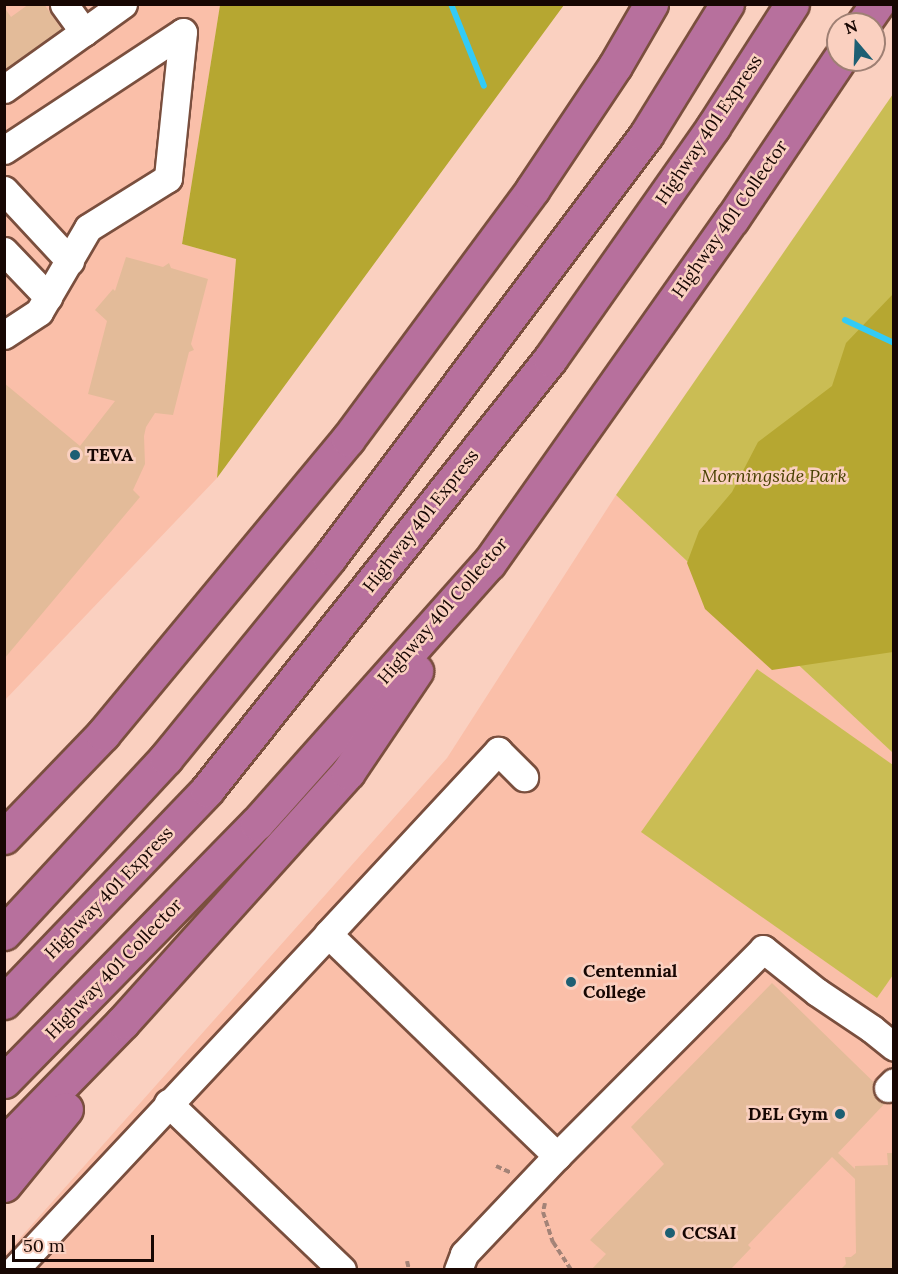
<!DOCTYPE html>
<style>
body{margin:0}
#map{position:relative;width:898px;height:1274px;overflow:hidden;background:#fad0c0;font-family:Lora,serif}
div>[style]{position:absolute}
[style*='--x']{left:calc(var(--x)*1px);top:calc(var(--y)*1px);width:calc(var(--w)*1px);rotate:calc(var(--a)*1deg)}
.built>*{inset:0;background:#fabfa9}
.green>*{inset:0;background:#cabd54}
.forest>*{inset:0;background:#b6a731}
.stream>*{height:6px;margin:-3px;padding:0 3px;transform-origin:3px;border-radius:3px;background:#33cbf6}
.building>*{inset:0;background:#e3bb99}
.path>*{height:4px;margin-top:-2px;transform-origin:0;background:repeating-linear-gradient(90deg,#a38377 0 6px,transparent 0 9px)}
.roads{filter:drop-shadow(2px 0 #7a4f3e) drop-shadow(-2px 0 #7a4f3e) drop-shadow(0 2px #7a4f3e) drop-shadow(0 -2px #7a4f3e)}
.minor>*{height:27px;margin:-13.5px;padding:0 13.5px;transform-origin:13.5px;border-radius:13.5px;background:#fff}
.highway>*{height:33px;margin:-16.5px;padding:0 16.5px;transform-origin:16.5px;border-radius:16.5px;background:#b7709d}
.dots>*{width:16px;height:16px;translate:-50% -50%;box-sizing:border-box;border:3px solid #fad0c0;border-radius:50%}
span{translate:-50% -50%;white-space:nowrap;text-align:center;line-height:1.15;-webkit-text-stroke:5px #fad0c0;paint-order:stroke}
.street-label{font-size:18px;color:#170703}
.poi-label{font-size:18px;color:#170703;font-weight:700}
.left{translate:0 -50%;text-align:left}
.right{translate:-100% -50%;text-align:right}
.park-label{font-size:18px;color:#484000;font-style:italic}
.frame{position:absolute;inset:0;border:6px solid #170703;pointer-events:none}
.north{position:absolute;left:826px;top:12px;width:60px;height:60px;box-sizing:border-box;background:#fad0c0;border:2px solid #9f8074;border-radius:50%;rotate:341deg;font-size:16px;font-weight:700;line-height:24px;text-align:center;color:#170703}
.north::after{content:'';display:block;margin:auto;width:21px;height:27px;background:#1d5f73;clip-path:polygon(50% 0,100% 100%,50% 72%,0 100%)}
.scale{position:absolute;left:12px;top:1235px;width:142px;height:27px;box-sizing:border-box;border:3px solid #170703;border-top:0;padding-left:8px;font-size:18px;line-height:21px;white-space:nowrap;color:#170703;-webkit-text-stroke:4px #fad0c0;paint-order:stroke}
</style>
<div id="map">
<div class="built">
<i style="clip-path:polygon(5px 5px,220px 5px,182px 244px,236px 259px,217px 478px,5px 700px)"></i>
<i style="clip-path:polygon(616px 495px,893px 753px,893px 1269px,5px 1270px,5px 1255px,447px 758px)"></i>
</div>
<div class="green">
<i style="clip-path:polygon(893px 94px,893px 753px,616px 495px)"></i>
<i style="clip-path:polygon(757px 669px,893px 765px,893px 975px,877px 998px,641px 832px)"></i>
</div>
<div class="forest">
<i style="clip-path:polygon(220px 5px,564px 5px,217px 478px,236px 259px,182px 244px)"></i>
<i style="clip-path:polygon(893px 294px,893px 652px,772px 670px,705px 609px,687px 563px,699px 531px,732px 492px,758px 442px,832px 386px,846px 343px)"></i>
</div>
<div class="stream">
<i style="--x:451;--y:4;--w:88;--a:68.1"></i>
<i style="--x:845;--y:320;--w:54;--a:25.1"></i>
</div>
<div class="building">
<i style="clip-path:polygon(29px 4px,44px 4px,64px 33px,4px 79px,4px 7px,11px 17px)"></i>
<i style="clip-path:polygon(126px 257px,163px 267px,169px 263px,171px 268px,208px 279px,191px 344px,194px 350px,189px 352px,173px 415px,155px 413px,146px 427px,144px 436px,145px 464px,133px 490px,140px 497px,4px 659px,4px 383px,80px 446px,115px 401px,88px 394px,107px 321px,95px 310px,113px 289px,115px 291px)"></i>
<i style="clip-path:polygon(772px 983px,890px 1098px,838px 1153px,855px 1169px,855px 1166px,888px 1165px,887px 1153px,894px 1153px,894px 1270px,840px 1270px,846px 1264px,845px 1257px,851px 1257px,856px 1253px,855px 1179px,832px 1157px,748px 1245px,751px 1248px,730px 1270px,591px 1270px,606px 1254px,590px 1240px,664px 1164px,631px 1127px)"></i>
</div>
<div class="path">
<i style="--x:496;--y:1166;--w:17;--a:24"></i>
<i style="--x:545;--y:1203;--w:9;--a:103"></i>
<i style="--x:543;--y:1212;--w:32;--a:72"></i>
<i style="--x:553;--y:1242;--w:33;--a:57"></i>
<i style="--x:407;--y:1261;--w:9;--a:77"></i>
</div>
<div class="roads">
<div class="minor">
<i style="--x:84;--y:32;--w:48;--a:-35.7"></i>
<i style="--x:4;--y:89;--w:98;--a:-35.5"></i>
<i style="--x:84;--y:32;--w:34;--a:-126"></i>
<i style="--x:4;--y:150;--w:214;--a:-33.4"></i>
<i style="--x:183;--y:32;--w:147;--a:95.9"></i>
<i style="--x:168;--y:178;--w:94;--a:148"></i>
<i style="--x:88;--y:228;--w:97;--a:120.3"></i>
<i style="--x:39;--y:312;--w:42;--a:146.7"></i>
<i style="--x:4;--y:190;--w:97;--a:47.1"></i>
<i style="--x:4;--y:251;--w:64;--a:46.3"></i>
<i style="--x:328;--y:934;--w:250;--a:-47.1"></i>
<i style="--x:498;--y:751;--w:37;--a:45"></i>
<i style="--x:888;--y:1088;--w:8;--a:-45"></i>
<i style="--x:168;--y:1103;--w:241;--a:43.8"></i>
<i style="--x:14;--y:1270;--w:460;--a:-46.9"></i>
<i style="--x:328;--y:934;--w:319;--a:44.1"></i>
<i style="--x:458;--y:1270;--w:17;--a:-69"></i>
<i style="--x:464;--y:1254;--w:135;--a:-46.5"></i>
<i style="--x:557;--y:1156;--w:292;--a:-45.1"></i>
<i style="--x:763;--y:949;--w:69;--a:38.5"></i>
<i style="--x:817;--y:992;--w:66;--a:33.9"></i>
<i style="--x:872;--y:1029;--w:28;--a:39"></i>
</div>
<div class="highway">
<i style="--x:863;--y:24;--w:24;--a:-55"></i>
<i style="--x:4;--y:837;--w:143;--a:-46.1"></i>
<i style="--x:103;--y:734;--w:383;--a:-50.3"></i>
<i style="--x:348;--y:439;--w:310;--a:-53.5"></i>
<i style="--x:532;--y:190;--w:149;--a:-56.2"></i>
<i style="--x:615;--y:66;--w:72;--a:-59.9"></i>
<i style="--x:4;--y:933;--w:238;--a:-47.2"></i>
<i style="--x:166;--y:758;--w:258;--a:-50.8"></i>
<i style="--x:329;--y:558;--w:529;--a:-53.15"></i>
<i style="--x:646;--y:135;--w:154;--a:-58.3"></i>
<i style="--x:4;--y:1002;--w:294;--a:-46.2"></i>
<i style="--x:207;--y:790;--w:551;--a:-51.49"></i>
<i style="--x:550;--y:359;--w:284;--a:-54.9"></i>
<i style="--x:713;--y:127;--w:146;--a:-57.3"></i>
<i style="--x:4;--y:1081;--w:361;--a:-45.6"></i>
<i style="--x:257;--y:823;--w:348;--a:-48.3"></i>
<i style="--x:489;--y:563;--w:421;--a:-54.8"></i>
<i style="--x:732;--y:219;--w:192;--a:-56.1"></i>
<i style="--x:4;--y:1144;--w:170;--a:-45.7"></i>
<i style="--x:123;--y:1022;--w:336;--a:-48"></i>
<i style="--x:348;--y:772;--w:122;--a:-56"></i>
<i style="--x:4;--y:1185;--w:98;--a:-50.8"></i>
</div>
</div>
<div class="dots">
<i style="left:75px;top:455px;background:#1d5f73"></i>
<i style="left:571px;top:982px;background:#1d5f73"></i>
<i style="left:840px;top:1114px;background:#1d5f73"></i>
<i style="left:670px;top:1233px;background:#1d5f73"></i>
</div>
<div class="street-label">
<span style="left:709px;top:130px;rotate:-56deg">Highway 401 Express</span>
<span style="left:730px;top:219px;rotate:-55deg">Highway 401 Collector</span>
<span style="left:421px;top:521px;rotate:-52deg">Highway 401 Express</span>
<span style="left:443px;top:611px;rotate:-49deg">Highway 401 Collector</span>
<span style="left:109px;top:893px;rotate:-46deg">Highway 401 Express</span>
<span style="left:114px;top:969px;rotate:-46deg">Highway 401 Collector</span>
</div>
<div class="poi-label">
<span class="left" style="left:87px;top:455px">TEVA</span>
<span class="left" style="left:583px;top:982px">Centennial<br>College</span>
<span class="right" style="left:828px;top:1114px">DEL Gym</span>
<span class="left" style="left:682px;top:1233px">CCSAI</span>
</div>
<div class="park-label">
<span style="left:774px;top:476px">Morningside Park</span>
</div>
<div class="frame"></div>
<div class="north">N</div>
<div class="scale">50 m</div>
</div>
